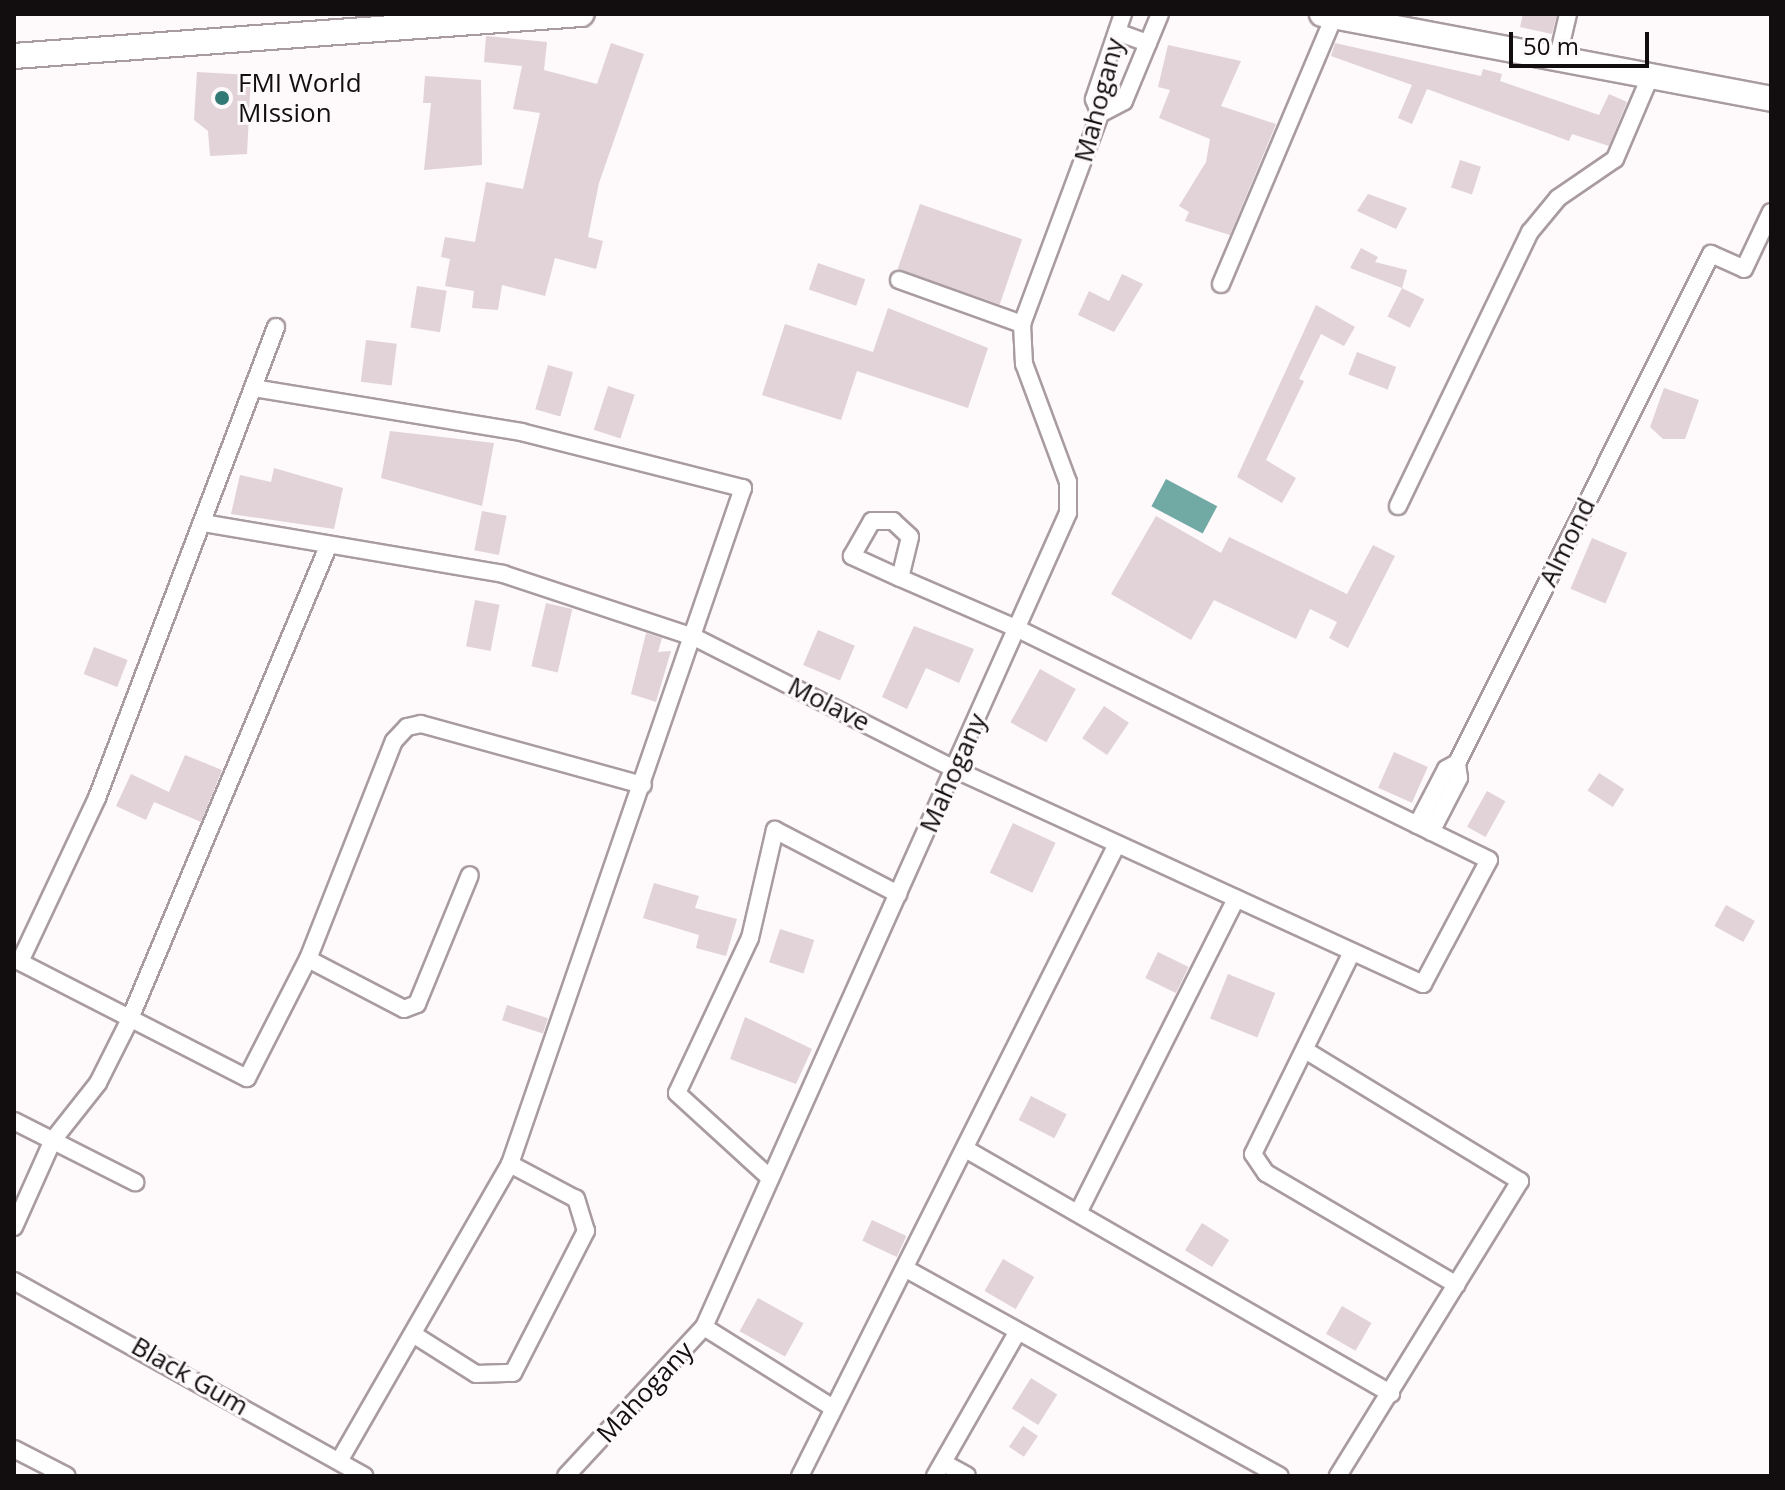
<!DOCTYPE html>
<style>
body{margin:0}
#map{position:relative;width:1785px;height:1490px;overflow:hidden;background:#fef9fa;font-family:"Open Sans",sans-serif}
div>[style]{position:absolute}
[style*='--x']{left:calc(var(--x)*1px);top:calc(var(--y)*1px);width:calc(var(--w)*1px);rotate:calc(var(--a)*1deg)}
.water>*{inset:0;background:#71a9a5;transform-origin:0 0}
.building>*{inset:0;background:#e1d3d7;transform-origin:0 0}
.roads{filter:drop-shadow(2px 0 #a99ca0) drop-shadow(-2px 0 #a99ca0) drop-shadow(0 2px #a99ca0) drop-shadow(0 -2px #a99ca0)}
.minor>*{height:16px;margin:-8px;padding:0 8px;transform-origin:8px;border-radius:8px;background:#fff}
.primary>*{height:24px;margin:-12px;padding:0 12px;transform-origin:12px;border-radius:12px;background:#fff}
.dots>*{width:22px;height:22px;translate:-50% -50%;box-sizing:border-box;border:4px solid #fef9fa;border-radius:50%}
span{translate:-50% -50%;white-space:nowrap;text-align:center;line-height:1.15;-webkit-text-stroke:6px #fef9fa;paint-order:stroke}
.poi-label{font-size:26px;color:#120e0f}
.left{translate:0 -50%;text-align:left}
.street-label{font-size:26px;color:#120e0f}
.frame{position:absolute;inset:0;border:16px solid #120e0f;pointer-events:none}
.scale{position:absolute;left:1509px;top:32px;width:140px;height:36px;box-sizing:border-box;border:4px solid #120e0f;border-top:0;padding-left:10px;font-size:24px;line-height:28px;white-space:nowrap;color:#120e0f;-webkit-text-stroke:6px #fef9fa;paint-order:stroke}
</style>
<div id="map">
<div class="water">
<i style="left:1166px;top:479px;width:58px;height:31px;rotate:28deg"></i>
</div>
<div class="building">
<i style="clip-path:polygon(1523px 14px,1557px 14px,1552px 34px,1520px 27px)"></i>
<i style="clip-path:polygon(486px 36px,547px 42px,544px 70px,597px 84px,611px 43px,644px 54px,599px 183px,588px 237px,603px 241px,596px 269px,555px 258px,545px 296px,502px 285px,498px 310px,472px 308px,474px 291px,445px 286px,450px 259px,441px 257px,445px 237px,475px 242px,486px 182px,523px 189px,540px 113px,513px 109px,522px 66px,484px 62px)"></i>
<i style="clip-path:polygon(1335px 43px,1481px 76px,1483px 69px,1502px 74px,1500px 81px,1599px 115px,1609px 94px,1627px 102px,1609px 146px,1572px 134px,1569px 141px,1427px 89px,1412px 124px,1398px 118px,1412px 85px,1331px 56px)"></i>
<i style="clip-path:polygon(1168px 45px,1241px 61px,1221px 106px,1276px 124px,1230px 235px,1185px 221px,1189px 212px,1179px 206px,1206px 162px,1210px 139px,1159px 118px,1170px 90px,1158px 87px)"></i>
<i style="clip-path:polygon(197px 72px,251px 75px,247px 154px,210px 156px,208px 131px,194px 120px)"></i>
<i style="clip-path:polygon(425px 76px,481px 80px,482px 165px,424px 170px,431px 103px,423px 103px)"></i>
<i style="left:1460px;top:160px;width:22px;height:29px;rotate:18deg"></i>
<i style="clip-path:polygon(1368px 194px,1407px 208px,1396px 229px,1357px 211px)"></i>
<i style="left:920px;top:204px;width:108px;height:69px;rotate:19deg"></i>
<i style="clip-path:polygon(1361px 248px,1378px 257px,1375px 262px,1407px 270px,1402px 288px,1350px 268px)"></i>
<i style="left:818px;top:263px;width:50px;height:28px;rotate:19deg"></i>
<i style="clip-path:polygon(1122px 274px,1143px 284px,1114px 332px,1078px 315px,1089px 291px,1109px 301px)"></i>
<i style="left:417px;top:286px;width:30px;height:42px;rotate:9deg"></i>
<i style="left:1402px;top:288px;width:25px;height:32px;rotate:27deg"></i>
<i style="clip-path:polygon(1316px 305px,1355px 327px,1344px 346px,1321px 334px,1299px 379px,1304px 381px,1266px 460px,1296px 478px,1282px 503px,1237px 477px)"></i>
<i style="clip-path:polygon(888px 308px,988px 348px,968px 408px,857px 371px,841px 420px,762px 395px,785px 324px,873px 352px)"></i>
<i style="left:366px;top:340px;width:31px;height:42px;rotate:7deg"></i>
<i style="left:1357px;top:352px;width:42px;height:24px;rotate:21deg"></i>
<i style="left:548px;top:365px;width:26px;height:46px;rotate:16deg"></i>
<i style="left:608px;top:386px;width:28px;height:46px;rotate:18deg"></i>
<i style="clip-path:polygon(1664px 388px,1699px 400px,1685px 439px,1663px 439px,1650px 427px)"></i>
<i style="clip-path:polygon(390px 431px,494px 443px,482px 506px,381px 478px)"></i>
<i style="clip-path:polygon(274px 468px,343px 488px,334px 529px,231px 514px,240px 475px,271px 482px)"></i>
<i style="left:482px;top:511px;width:25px;height:40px;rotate:11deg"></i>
<i style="clip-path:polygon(1156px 516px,1221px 553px,1229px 537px,1347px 594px,1373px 545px,1395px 556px,1348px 648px,1329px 638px,1337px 622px,1310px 609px,1296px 639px,1214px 600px,1191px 640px,1111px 594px)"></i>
<i style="left:1592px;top:538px;width:38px;height:55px;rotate:23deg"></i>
<i style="left:475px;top:600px;width:25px;height:47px;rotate:11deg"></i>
<i style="left:546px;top:603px;width:27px;height:65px;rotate:13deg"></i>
<i style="clip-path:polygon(914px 626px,974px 649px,959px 683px,926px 668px,907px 709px,882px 697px)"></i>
<i style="left:818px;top:630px;width:40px;height:38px;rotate:23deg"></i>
<i style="clip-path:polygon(646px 633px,662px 638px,658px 652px,671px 651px,656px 702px,631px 694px)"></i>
<i style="left:94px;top:647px;width:36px;height:29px;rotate:21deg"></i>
<i style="left:1040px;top:669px;width:41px;height:61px;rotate:29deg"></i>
<i style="left:1104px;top:706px;width:30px;height:39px;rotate:34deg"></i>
<i style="left:1394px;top:752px;width:37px;height:39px;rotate:24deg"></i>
<i style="clip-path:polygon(185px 755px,222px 770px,201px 822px,154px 802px,146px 820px,116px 806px,131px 774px,169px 792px)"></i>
<i style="left:1599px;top:773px;width:30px;height:21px;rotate:33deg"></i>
<i style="left:1487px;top:791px;width:21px;height:41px;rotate:29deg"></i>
<i style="left:1013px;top:823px;width:47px;height:55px;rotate:25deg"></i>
<i style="clip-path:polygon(654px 883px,699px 896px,695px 908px,737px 919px,726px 956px,696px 948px,699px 935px,643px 918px)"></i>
<i style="left:1726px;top:905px;width:33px;height:24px;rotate:29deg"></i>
<i style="left:780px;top:929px;width:36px;height:35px;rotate:18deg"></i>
<i style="left:1158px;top:952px;width:34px;height:29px;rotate:26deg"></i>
<i style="left:1228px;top:974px;width:51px;height:48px;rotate:22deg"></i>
<i style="left:507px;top:1005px;width:43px;height:16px;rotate:18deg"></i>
<i style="clip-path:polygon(745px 1017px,812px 1049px,796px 1084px,730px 1059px)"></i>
<i style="left:1031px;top:1096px;width:40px;height:27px;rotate:27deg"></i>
<i style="left:872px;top:1220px;width:38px;height:23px;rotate:25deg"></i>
<i style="left:1202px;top:1223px;width:32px;height:32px;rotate:32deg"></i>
<i style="left:1003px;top:1259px;width:36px;height:37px;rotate:30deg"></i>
<i style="left:758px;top:1298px;width:52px;height:38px;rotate:29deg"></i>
<i style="left:1342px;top:1306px;width:34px;height:32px;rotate:30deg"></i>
<i style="left:1031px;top:1378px;width:31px;height:36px;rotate:32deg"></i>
<i style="left:1023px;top:1426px;width:18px;height:25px;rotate:34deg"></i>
</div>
<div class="roads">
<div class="minor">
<i style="--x:1117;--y:32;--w:33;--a:20"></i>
<i style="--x:1557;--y:61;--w:48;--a:-76.8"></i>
<i style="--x:1100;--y:114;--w:27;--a:-28"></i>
<i style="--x:1124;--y:101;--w:94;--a:-67.5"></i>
<i style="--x:899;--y:280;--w:131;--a:19.7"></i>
<i style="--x:1221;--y:284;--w:291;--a:-67.1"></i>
<i style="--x:276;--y:327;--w:504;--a:110.81"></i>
<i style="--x:97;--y:798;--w:181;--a:115.2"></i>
<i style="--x:20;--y:962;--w:255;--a:27.1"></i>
<i style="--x:247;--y:1078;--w:134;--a:-62.9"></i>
<i style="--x:308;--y:959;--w:234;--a:-68.5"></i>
<i style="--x:394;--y:741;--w:19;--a:-47"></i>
<i style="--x:407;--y:727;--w:14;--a:-12"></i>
<i style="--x:421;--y:724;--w:230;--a:15.4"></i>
<i style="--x:253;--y:388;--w:272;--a:9.3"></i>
<i style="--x:521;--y:432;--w:229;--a:14.2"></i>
<i style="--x:743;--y:488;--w:715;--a:109.02"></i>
<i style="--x:510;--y:1164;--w:343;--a:119.9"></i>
<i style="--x:1398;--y:506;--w:304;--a:-64.3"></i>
<i style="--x:1530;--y:232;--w:44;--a:-50.5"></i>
<i style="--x:1558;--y:198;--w:69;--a:-34.4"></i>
<i style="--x:1615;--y:159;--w:89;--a:-66.9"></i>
<i style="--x:203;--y:523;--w:304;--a:9.6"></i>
<i style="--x:503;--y:574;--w:201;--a:18.3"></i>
<i style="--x:694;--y:637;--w:292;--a:26.9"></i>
<i style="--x:954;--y:769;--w:516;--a:24.63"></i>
<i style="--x:1423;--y:984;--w:140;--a:-62"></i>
<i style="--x:1489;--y:860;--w:525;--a:-153.87"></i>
<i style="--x:1018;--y:629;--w:129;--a:-156.6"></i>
<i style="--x:900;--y:578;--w:53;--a:-155.4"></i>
<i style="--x:852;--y:556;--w:40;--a:-60.3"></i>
<i style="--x:872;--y:521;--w:21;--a:0"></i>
<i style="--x:893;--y:521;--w:23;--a:43"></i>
<i style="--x:910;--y:537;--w:42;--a:103.7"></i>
<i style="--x:1417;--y:825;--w:63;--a:-62.6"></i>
<i style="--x:1446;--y:769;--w:13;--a:-29"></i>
<i style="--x:1431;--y:832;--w:61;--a:-62.6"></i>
<i style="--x:1459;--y:778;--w:15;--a:-98"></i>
<i style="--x:1457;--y:763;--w:569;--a:-63.48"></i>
<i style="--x:1711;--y:254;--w:36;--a:24"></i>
<i style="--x:1744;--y:269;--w:63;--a:-64.7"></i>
<i style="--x:1352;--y:952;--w:225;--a:116.1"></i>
<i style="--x:1253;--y:1154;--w:23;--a:56"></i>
<i style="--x:1266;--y:1173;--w:221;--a:30.4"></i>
<i style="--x:308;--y:959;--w:108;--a:27.5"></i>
<i style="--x:404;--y:1009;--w:14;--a:-21"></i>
<i style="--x:417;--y:1004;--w:139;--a:-67.7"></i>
<i style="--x:1305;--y:1050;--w:252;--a:31.4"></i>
<i style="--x:1520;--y:1181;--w:347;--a:121.7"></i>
<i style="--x:14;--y:1121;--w:136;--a:26.8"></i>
<i style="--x:969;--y:1151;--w:487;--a:29.9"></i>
<i style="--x:770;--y:1178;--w:126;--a:-137.6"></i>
<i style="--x:677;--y:1093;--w:171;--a:-64.8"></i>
<i style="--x:750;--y:938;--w:111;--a:-77"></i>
<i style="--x:775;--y:830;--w:139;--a:27.5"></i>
<i style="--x:1078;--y:1213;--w:352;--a:-63.3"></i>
<i style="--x:14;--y:1227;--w:95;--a:-65.9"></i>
<i style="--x:53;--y:1140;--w:73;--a:-51.7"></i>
<i style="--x:98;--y:1083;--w:69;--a:-63.4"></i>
<i style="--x:129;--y:1021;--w:512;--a:-67.24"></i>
<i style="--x:908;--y:1270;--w:425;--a:29"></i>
<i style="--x:14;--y:1281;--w:401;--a:29.1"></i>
<i style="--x:704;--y:1327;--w:152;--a:32.1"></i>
<i style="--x:416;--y:1336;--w:71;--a:32.3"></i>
<i style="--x:476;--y:1374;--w:37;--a:-2"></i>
<i style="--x:513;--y:1373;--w:160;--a:-62.8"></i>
<i style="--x:586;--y:1231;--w:34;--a:-107"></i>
<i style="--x:576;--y:1199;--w:75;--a:-152.1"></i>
<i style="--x:14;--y:1449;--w:59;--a:27"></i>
<i style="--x:944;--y:1463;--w:26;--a:29"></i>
<i style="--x:566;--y:1476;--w:203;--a:-47.2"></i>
<i style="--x:704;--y:1327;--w:892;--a:-65.91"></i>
<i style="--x:1068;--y:513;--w:31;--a:-90"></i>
<i style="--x:1068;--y:482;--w:126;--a:-110.4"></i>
<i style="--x:1024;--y:364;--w:40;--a:-92.9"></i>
<i style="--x:1022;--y:324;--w:224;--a:-69.6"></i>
<i style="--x:1100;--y:114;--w:16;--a:-112"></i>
<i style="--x:1094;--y:99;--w:90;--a:-71.2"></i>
<i style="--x:800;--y:1476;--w:707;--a:-63.36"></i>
<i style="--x:935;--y:1476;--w:165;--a:-60.2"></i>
</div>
<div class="primary">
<i style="--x:1322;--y:14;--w:457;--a:10.7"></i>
<i style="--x:14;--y:56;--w:569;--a:-4.24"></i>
</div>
</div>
<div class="dots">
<i style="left:222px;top:98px;background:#307975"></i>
</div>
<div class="poi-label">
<span class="left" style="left:238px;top:98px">FMI World<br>MIssion</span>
</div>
<div class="street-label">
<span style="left:1099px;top:100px;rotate:-75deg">Mahogany</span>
<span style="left:1567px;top:542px;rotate:-64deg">Almond</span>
<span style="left:829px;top:704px;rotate:27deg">Molave</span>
<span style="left:953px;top:773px;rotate:-66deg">Mahogany</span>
<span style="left:190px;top:1376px;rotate:30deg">Black Gum</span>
<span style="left:645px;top:1392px;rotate:-47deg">Mahogany</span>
</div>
<div class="frame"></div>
<div class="scale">50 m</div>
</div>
